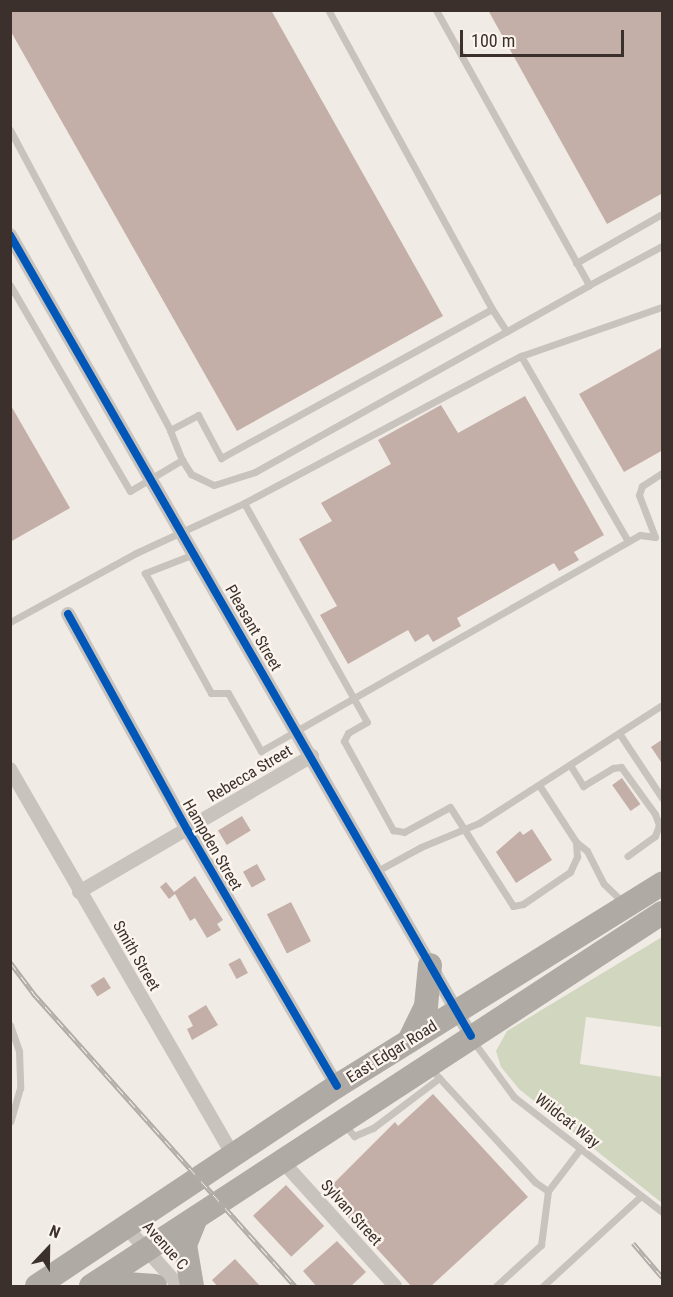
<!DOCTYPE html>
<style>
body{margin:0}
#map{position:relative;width:673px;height:1297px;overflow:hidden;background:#f0ebe5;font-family:"Roboto Condensed",sans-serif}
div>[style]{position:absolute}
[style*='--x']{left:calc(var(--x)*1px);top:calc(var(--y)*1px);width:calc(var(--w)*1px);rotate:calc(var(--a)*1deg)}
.green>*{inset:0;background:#d1d6bf}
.building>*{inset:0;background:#c3afa7;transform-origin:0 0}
.lane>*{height:7px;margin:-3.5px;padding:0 3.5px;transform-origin:3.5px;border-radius:3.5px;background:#c9c3be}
.street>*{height:14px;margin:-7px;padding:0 7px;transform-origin:7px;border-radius:7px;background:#c9c3be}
.highway>*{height:24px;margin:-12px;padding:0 12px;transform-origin:12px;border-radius:12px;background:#afaaa4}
.rail>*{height:5px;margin-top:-2.5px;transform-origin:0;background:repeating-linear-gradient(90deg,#fbf5ee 0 9px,#b1aca8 0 18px);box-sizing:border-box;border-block:2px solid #b1aca8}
.cycleway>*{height:8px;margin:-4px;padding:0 4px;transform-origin:4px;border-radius:4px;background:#0057b8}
span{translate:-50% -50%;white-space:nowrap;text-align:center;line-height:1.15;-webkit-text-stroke:4.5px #fbf5ee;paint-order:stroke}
.street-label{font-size:16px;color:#3b302b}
.frame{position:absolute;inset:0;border:12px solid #3b302b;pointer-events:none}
.north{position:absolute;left:18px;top:1219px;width:60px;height:60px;-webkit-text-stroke:4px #fbf5ee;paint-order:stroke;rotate:22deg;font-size:16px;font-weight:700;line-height:24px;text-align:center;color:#3b302b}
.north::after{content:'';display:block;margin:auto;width:21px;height:27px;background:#3b302b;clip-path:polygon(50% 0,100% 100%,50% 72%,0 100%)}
.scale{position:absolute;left:460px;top:30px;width:164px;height:27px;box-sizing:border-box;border:3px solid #3b302b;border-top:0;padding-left:8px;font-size:18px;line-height:21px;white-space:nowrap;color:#3b302b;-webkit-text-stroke:4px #fbf5ee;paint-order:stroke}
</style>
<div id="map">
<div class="green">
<i style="clip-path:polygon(662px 937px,662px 1027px,586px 1017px,580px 1064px,662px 1077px,662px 1203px,519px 1089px,501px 1067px,496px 1051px,507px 1031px)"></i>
</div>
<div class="building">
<i style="clip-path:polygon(10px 10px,271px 10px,443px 316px,237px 431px,10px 30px)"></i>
<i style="clip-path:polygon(488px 10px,663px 10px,663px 193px,607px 224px)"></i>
<i style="clip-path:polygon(663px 347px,663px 450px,624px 472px,579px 394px)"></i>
<i style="clip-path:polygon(525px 396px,604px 535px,574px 552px,579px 560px,559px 571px,554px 563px,457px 618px,461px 626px,433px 642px,428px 634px,415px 642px,408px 630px,348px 664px,320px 615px,337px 606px,299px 539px,332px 521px,321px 503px,391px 464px,378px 440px,441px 405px,458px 433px)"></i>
<i style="clip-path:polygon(10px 404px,70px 508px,10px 542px)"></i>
<i style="clip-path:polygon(663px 739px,663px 765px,651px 747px)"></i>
<i style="left:622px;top:778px;width:32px;height:12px;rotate:55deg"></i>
<i style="left:242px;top:816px;width:17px;height:28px;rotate:59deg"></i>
<i style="clip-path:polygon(532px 829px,552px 860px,516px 883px,496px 852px,520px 831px,523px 835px)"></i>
<i style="left:257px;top:864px;width:18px;height:16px;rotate:61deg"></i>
<i style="clip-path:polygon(195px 876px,223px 920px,217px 924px,221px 930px,207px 938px,195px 918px,190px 921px,175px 894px,169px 899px,160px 887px,166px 882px,174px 892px)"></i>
<i style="left:291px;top:902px;width:44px;height:27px;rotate:63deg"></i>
<i style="left:240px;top:958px;width:17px;height:13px;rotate:62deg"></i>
<i style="left:104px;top:977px;width:13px;height:16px;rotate:58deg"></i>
<i style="clip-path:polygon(206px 1005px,218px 1025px,192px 1040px,187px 1029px,193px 1026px,188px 1016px)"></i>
<i style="clip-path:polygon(433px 1094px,528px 1197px,430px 1287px,412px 1287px,325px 1192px,395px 1122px,398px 1126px)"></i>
<i style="left:286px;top:1185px;width:56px;height:45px;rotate:47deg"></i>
<i style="clip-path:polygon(337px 1241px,366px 1272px,350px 1287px,317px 1287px,303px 1271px)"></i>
<i style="clip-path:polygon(235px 1259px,261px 1287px,218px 1287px,212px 1280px)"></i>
</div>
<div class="lane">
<i style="--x:436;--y:10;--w:315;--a:60.9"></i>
<i style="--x:589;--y:285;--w:83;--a:-28.1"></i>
<i style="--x:10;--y:130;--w:340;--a:61.9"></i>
<i style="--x:170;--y:430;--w:32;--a:-28"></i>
<i style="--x:198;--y:415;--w:49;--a:61.9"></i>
<i style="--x:221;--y:458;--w:309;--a:-28.8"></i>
<i style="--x:492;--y:309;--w:341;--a:-118.7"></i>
<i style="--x:576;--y:263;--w:99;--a:-29.7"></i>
<i style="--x:10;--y:285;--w:238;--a:59.8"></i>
<i style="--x:130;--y:491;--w:61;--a:-30.8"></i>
<i style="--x:182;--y:460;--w:32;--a:-112"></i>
<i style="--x:492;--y:309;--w:27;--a:57"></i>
<i style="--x:521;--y:356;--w:214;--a:60"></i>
<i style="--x:182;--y:460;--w:17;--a:57"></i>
<i style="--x:191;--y:474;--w:25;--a:26"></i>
<i style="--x:214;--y:485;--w:43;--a:-17.6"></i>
<i style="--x:255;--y:472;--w:383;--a:-29.2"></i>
<i style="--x:244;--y:503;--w:314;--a:-28"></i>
<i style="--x:521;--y:356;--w:149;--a:-19.2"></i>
<i style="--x:655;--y:537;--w:45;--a:-110.9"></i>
<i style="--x:639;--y:495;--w:9;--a:-72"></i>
<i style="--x:642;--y:486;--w:24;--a:-33"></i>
<i style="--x:194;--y:554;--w:53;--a:158.8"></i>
<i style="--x:145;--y:573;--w:137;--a:61.2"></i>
<i style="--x:211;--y:693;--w:17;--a:0"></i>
<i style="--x:228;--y:693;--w:67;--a:60.4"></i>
<i style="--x:261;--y:751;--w:436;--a:-29.7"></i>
<i style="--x:640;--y:535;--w:15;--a:8"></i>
<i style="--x:10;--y:622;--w:144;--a:-28.7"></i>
<i style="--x:136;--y:553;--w:119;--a:-24.8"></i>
<i style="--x:244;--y:503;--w:251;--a:60.7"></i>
<i style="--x:367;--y:722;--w:22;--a:150"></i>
<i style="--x:348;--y:733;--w:9;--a:117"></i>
<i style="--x:344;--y:741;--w:102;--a:61.2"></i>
<i style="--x:393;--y:830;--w:11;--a:10"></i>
<i style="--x:404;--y:832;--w:52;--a:-28.5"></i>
<i style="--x:450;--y:807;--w:117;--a:57.5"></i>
<i style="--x:513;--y:906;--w:10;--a:-11"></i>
<i style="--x:523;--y:904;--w:57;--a:-34.2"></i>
<i style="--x:570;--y:872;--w:17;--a:-65"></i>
<i style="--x:577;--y:857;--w:15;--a:-94"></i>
<i style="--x:619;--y:733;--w:78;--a:56.5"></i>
<i style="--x:570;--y:765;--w:25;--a:58"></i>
<i style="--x:583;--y:786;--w:35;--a:-31"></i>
<i style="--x:613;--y:768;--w:8;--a:-7"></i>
<i style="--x:621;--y:767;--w:58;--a:54.1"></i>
<i style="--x:655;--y:814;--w:12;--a:70"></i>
<i style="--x:659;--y:825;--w:12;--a:110"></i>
<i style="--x:655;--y:836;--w:34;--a:144"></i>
<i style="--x:539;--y:785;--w:68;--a:57"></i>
<i style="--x:576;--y:842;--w:14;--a:39"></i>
<i style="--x:587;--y:851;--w:37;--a:63"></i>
<i style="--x:604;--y:884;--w:28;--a:44"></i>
<i style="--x:377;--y:871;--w:50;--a:-28.6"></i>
<i style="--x:421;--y:847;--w:63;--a:-22.5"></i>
<i style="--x:479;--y:823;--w:218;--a:-32.8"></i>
<i style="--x:10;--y:1025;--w:28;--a:71"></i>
<i style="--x:19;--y:1051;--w:37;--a:88"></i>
<i style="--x:20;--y:1088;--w:35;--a:106"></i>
<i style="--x:473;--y:1041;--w:69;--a:53.8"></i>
<i style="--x:514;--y:1097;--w:187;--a:37.8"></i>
<i style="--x:431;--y:1069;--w:154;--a:47.4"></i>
<i style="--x:535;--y:1182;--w:16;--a:35"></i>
<i style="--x:344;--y:1124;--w:16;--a:50"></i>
<i style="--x:354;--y:1136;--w:21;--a:-23"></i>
<i style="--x:373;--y:1128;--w:83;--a:-37.1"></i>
<i style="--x:496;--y:1286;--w:61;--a:-42.3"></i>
<i style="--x:541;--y:1245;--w:54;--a:-82.6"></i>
<i style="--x:548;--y:1191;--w:53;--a:-52.7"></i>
<i style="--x:543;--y:1286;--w:133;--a:-42.6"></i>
</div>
<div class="street">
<i style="--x:10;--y:235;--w:924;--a:60.08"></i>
<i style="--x:68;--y:614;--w:248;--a:61.1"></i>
<i style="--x:188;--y:831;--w:295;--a:59.7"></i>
<i style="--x:10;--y:769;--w:449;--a:60"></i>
<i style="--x:79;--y:892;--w:270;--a:-30.3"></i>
<i style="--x:283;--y:1162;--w:167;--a:47.9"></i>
<i style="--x:126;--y:1227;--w:79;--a:48.1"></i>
</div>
<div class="highway">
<i style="--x:409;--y:1041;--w:39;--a:-64"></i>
<i style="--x:426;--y:1006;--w:41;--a:-84.4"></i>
<i style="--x:98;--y:1282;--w:57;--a:4"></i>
<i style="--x:37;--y:1286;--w:361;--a:-33.7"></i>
<i style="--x:337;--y:1086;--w:383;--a:-31.9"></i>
<i style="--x:91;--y:1286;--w:682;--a:-33.15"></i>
<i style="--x:192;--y:1286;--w:42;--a:-99.7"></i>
<i style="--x:185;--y:1245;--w:29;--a:-68"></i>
</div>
<div class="rail">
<i style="--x:10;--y:962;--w:39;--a:53"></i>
<i style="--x:33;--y:993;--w:393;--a:48.2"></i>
<i style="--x:633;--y:1243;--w:45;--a:49.5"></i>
</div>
<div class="cycleway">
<i style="--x:10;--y:235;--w:924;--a:60.08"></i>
<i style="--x:68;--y:614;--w:248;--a:61.1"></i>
<i style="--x:188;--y:831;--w:295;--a:59.7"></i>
</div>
<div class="street-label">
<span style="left:253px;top:628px;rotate:60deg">Pleasant Street</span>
<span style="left:250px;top:774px;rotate:-31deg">Rebecca Street</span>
<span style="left:212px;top:845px;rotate:60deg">Hampden Street</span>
<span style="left:136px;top:956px;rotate:60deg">Smith Street</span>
<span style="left:392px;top:1052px;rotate:-32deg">East Edgar Road</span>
<span style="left:567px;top:1121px;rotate:38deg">Wildcat Way</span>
<span style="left:351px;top:1213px;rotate:48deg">Sylvan Street</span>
<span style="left:165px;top:1246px;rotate:48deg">Avenue C</span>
</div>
<div class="frame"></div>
<div class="north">N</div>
<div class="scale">100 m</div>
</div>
